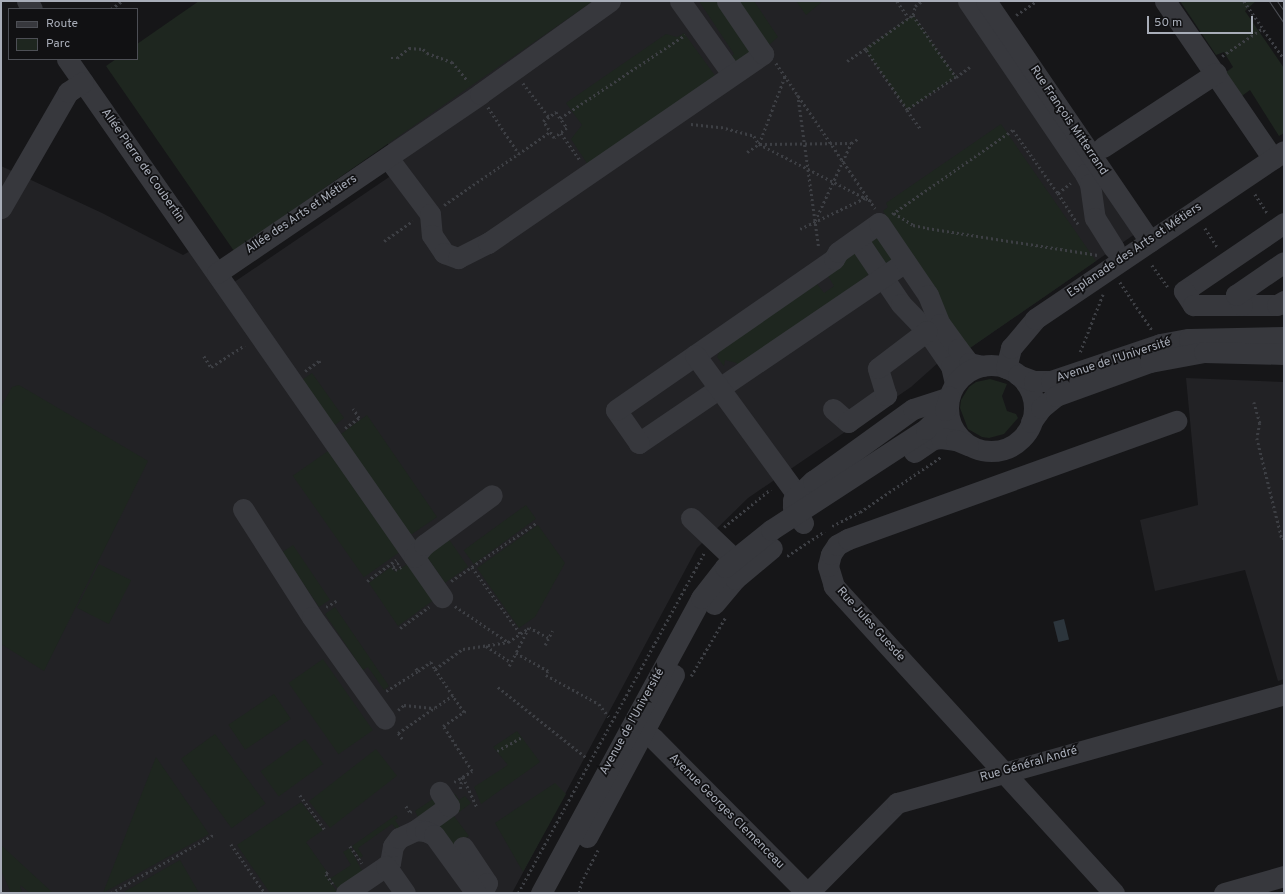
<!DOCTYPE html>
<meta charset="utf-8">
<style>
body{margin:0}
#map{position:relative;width:1285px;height:894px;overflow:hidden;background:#161618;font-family:Overpass,sans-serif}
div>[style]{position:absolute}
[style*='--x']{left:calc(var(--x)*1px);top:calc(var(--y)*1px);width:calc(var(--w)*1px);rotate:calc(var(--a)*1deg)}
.built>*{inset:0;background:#222225}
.green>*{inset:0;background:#1e261f;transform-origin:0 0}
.water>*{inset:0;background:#2c353c;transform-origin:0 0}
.path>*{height:2.5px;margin-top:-1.25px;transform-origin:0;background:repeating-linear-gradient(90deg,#3d3f44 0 2px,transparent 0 5px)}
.minor>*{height:21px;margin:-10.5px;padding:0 10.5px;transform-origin:10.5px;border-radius:10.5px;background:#37383d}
.minor>.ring{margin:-10.5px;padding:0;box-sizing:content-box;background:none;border:21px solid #37383d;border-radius:50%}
.tram>*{height:1px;margin:-0.5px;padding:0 0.5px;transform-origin:0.5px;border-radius:0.5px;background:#4a4c52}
span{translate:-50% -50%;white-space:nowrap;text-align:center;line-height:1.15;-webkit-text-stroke:3.5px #111113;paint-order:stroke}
.street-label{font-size:12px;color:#a8adb8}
.frame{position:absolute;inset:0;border:2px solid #a8adb8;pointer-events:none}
.legend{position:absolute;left:8px;top:8px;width:130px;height:52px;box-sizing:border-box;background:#111113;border:1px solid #4d4f55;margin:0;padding:5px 7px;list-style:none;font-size:12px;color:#a8adb8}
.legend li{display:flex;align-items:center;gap:8px;height:20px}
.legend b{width:20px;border:1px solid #4d4f55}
.scale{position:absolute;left:1147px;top:16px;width:106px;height:18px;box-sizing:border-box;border:2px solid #a8adb8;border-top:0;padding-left:5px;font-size:12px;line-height:14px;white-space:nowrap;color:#a8adb8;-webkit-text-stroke:3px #111113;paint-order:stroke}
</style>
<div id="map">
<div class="built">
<i style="clip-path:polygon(582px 1px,977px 1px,1135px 234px,967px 350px,939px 362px,911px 387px,748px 498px,697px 548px,512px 893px,1px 893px,1px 166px,102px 213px,183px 255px,192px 250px,221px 291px,398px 171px,386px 139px)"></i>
<i style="clip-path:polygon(1186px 378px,1284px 382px,1284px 679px,1278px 681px,1245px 570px,1155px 591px,1140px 520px,1198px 505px)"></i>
</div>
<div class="green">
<i style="clip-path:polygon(199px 1px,593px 1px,234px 251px,106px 66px,116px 59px,137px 59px,137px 44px)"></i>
<i style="clip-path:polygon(699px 1px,717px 1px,751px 52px,741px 65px,727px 60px,734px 54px)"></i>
<i style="clip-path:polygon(732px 1px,754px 1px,778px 37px,769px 45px,761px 43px)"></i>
<i style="clip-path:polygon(796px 1px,823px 1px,806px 15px)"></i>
<i style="clip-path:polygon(1180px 1px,1256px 1px,1245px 11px,1284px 68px,1284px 133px,1279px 136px,1250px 90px,1239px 98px,1225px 73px,1233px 67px,1224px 52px,1216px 55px)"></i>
<i style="left:913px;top:15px;width:75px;height:59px;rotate:55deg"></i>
<i style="clip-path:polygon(684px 33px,719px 81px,592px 171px,571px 139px,582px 125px,566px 103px,666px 34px,677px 37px)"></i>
<i style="clip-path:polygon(1001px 124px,1096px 261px,967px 350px,942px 316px,935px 288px,883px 211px,888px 207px,886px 203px)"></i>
<i style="clip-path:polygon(876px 232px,892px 259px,887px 264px,883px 264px,865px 237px)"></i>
<i style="clip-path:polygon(851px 248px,869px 272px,867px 276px,736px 369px,737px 363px,725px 360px,724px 366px,717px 357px,721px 349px,817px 284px,824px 293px,834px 286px,828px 276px)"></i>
<i style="clip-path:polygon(312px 373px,344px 418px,335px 425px,331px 426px,302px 380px)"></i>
<i style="clip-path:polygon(990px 379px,1007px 384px,1002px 396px,1007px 411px,1016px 414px,1018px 418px,1004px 434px,989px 438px,982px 437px,968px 429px,960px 408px,961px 400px,969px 387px,976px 382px)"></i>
<i style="clip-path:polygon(19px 385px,148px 461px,44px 671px,1px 644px,1px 407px,12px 387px)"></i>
<i style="clip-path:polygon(367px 415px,437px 517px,412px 534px,408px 534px,341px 434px)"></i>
<i style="left:328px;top:451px;width:124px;height:43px;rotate:55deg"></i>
<i style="left:526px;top:505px;width:17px;height:77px;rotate:54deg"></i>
<i style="clip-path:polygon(538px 525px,565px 563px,535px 617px,519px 628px,477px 568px)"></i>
<i style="left:448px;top:538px;width:35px;height:28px;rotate:55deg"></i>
<i style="left:293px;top:545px;width:66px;height:13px;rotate:56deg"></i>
<i style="clip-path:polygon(409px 563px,435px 599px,398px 626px,369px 583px,391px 567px,395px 572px)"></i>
<i style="left:99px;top:564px;width:36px;height:49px;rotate:27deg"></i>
<i style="clip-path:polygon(335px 607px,389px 686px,384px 690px,368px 667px,363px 670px,325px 614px)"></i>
<i style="left:323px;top:659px;width:87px;height:42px;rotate:55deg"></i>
<i style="left:274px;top:694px;width:30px;height:55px;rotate:56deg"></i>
<i style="clip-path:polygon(517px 731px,540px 762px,481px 804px,474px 787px,508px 765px,493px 747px)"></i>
<i style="left:215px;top:734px;width:86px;height:42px;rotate:54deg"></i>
<i style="left:305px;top:739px;width:31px;height:55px;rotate:54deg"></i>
<i style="left:376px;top:749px;width:34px;height:85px;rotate:52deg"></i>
<i style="clip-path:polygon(156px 757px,209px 834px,103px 893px)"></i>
<i style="clip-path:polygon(555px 783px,566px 794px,523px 872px,495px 823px)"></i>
<i style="clip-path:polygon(455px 794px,459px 800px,465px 796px,471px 803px,454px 816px,469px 836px,453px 846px,431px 821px,447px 799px)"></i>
<i style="clip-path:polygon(436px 797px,440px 804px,419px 819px,415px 811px)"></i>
<i style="clip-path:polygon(301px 802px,323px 830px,306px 842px,327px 872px,325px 874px,338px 893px,270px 893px,237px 845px)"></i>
<i style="clip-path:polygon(396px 815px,398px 818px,395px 820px,402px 831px,399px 832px,392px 824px,358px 848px,363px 856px,360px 858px,352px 846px)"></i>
<i style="clip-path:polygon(1px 845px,53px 893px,30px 893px,20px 885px,22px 893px,11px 893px,1px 870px)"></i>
<i style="clip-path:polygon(350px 848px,363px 873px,340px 892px,327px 874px,331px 878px,351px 865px,343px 852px)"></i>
<i style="clip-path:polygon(180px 860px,199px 893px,122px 893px)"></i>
</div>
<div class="water">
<i style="left:1064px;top:619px;width:21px;height:11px;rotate:76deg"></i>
</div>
<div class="path">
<i style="--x:897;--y:1;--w:21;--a:55"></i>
<i style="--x:1244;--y:1;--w:70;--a:55.4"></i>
<i style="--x:111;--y:9;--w:14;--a:-36"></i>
<i style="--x:913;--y:15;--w:75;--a:55.3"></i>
<i style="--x:956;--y:77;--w:59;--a:146"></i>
<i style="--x:907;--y:110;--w:74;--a:-124.5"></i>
<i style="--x:865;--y:49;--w:59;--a:-35.3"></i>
<i style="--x:913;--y:15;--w:9;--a:-77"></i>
<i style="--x:915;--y:6;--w:9;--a:-36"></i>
<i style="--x:1016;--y:15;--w:25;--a:-34"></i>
<i style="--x:1222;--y:56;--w:50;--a:-34.3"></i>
<i style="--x:391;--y:58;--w:6;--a:0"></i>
<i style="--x:397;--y:58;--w:16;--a:-40"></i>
<i style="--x:409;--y:48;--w:14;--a:4"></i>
<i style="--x:423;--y:49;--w:6;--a:45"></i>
<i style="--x:427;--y:53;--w:27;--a:20"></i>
<i style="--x:452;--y:62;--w:25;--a:50"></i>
<i style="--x:847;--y:61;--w:22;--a:-34"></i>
<i style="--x:776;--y:63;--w:176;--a:55.7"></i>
<i style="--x:956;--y:77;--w:17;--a:-36"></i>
<i style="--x:523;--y:83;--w:43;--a:52.6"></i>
<i style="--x:798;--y:95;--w:154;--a:82.2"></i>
<i style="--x:488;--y:107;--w:56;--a:56.6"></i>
<i style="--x:907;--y:110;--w:24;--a:54"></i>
<i style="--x:556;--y:112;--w:19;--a:55"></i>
<i style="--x:567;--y:128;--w:16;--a:142"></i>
<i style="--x:554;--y:138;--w:20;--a:-123"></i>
<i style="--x:543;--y:121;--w:16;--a:-35"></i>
<i style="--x:560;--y:118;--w:150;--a:-33.6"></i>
<i style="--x:691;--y:124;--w:30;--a:6"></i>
<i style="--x:721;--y:127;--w:34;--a:15"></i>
<i style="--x:754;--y:136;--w:9;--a:58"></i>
<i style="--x:759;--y:144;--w:126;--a:27"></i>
<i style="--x:561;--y:133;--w:33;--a:55"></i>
<i style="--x:760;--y:144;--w:91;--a:-0.6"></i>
<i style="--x:747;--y:152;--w:14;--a:-34"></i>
<i style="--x:759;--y:144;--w:73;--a:-69.1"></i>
<i style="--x:1058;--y:193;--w:37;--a:57"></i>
<i style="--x:1255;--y:194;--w:24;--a:57"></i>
<i style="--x:444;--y:205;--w:129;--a:-34.6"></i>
<i style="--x:894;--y:213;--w:22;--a:32"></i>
<i style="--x:913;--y:225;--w:14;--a:12"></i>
<i style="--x:927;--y:228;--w:173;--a:9"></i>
<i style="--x:892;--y:214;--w:147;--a:-34.8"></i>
<i style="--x:1013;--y:130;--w:77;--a:54.5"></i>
<i style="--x:1058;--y:193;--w:16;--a:-38"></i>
<i style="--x:815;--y:221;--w:86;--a:-65.2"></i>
<i style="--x:851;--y:143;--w:9;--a:-32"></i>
<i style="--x:1205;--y:228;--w:24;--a:57"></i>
<i style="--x:800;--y:229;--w:72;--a:-25.5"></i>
<i style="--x:384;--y:241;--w:35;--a:-35"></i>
<i style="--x:1152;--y:265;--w:27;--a:54"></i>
<i style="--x:1120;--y:282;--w:58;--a:56.3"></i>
<i style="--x:1080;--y:352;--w:62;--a:-68.4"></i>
<i style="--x:204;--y:356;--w:13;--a:58"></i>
<i style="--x:211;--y:367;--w:40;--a:-32.9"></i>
<i style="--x:305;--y:371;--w:17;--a:-36"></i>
<i style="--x:319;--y:361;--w:4;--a:56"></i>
<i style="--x:1254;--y:402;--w:22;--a:74"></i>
<i style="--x:1260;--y:423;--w:15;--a:101"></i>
<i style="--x:1257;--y:438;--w:104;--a:76.1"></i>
<i style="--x:1282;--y:539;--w:2;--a:0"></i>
<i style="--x:345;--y:428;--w:17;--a:-36"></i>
<i style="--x:359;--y:418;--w:11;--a:-124"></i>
<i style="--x:832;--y:526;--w:31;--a:-27"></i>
<i style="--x:860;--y:512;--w:99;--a:-34.3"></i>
<i style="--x:724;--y:527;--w:60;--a:-39"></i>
<i style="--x:787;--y:556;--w:45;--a:-33.3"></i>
<i style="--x:399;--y:563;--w:7;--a:146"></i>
<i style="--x:393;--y:567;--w:4;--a:56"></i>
<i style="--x:395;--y:570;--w:7;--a:-27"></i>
<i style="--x:472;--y:567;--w:82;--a:54"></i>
<i style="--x:367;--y:581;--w:36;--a:-36"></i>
<i style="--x:451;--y:581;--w:103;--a:-34.3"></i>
<i style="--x:455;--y:606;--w:64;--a:34.2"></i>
<i style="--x:326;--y:607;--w:12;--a:-31"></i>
<i style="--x:400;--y:628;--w:36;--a:-36"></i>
<i style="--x:548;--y:638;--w:21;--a:-152"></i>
<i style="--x:529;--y:628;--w:28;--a:117"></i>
<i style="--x:516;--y:653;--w:37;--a:29"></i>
<i style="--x:548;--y:671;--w:4;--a:117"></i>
<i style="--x:546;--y:675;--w:60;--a:28.7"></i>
<i style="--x:599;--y:704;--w:16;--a:52"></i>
<i style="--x:545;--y:645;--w:16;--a:-63"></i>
<i style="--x:486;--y:646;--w:30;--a:33"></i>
<i style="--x:509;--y:666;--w:15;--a:-62"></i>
<i style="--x:416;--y:668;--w:4;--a:56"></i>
<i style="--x:418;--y:671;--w:16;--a:-35"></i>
<i style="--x:431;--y:662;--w:8;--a:60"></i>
<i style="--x:435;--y:669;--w:34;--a:-36"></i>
<i style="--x:463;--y:649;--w:46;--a:-8.8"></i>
<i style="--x:508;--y:642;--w:25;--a:-34"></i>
<i style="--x:435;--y:669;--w:52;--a:56"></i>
<i style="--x:464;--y:712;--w:4;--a:-27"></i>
<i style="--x:691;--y:676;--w:67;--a:-59.6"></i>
<i style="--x:498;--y:687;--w:114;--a:38.6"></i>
<i style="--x:386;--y:691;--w:38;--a:-32"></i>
<i style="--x:398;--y:710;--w:8;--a:-40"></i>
<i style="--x:404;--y:705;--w:31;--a:6"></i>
<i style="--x:402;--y:739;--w:7;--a:-124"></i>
<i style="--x:398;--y:733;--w:67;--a:-34.6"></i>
<i style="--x:497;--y:751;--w:29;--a:-29"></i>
<i style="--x:463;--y:777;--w:33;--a:65"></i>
<i style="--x:454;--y:782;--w:21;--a:-31"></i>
<i style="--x:472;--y:771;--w:54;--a:-122.8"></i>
<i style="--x:443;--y:726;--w:25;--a:-34"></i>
<i style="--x:460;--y:789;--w:12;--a:-81"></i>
<i style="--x:300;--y:795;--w:43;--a:54.5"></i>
<i style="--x:406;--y:806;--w:7;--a:56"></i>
<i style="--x:410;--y:812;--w:2;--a:-27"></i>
<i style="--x:231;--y:844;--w:60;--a:55.2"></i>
<i style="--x:350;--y:846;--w:21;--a:55"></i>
<i style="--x:328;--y:872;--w:3;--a:135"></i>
<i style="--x:326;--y:874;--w:12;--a:55"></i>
<i style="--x:111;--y:893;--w:120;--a:-29.6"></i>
<i style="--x:518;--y:893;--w:388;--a:-61.3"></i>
<i style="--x:579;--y:893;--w:10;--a:-79"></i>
<i style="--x:581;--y:883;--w:37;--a:-63"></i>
</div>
<div class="minor">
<i style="--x:27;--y:1;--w:9;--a:58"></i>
<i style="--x:680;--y:1;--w:90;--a:54.5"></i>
<i style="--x:968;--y:1;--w:209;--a:55.9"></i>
<i style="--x:1085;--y:174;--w:11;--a:63"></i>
<i style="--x:1090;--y:184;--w:34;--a:82"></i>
<i style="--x:1095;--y:218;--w:36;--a:58"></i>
<i style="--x:986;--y:1;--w:291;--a:55.7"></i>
<i style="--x:1165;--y:1;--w:191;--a:55.6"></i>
<i style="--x:67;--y:59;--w:656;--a:55.12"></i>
<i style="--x:1103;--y:147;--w:135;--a:-33.2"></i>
<i style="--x:388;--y:158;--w:70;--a:53.1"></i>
<i style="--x:430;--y:214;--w:21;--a:85"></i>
<i style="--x:432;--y:235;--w:22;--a:56"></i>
<i style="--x:444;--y:253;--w:15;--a:20"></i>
<i style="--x:458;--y:258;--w:34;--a:-27"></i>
<i style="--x:488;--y:243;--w:334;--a:-34.5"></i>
<i style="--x:763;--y:54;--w:64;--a:-124.2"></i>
<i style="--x:1;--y:208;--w:134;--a:-60"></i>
<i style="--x:68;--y:92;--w:18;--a:-34"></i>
<i style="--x:1284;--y:223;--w:121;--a:145.8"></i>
<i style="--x:1184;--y:291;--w:17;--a:57"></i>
<i style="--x:1193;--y:305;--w:84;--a:0"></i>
<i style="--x:1277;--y:305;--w:8;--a:-30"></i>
<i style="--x:857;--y:239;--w:78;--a:55.9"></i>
<i style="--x:901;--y:304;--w:37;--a:46"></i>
<i style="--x:927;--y:331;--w:42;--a:55.6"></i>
<i style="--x:951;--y:366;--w:18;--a:77"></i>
<i style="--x:905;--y:262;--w:322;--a:145.8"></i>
<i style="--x:639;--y:443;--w:40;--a:-124.9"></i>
<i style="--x:616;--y:410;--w:265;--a:-34.7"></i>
<i style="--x:834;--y:259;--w:8;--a:-60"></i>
<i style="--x:838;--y:252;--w:50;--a:-35.3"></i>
<i style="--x:879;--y:223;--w:87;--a:55.8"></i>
<i style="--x:928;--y:295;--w:31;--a:68"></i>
<i style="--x:940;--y:324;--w:31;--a:54"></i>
<i style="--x:958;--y:349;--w:18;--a:52"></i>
<i style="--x:969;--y:363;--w:14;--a:12"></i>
<i style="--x:217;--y:273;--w:318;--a:-34.2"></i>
<i style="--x:480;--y:94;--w:160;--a:-35.6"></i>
<i style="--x:1242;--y:305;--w:12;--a:-121"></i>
<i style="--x:1236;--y:295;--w:58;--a:-34.5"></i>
<i style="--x:695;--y:355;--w:173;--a:53.9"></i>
<i class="ring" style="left:948px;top:365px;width:65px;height:65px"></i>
<i style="--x:1006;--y:368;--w:21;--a:-76"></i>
<i style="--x:1011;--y:348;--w:38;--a:-50"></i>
<i style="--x:1035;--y:319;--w:300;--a:-34"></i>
<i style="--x:1018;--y:375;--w:17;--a:21"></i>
<i style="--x:1034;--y:381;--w:17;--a:0"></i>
<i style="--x:1051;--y:381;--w:115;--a:-18.7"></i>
<i style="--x:1160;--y:344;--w:29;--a:-10"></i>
<i style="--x:1189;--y:339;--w:95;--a:-1.2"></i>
<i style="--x:833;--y:409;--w:20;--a:41"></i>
<i style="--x:848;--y:422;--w:47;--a:-35.4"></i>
<i style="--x:886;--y:395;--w:28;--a:-107"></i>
<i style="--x:878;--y:368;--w:61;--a:-37.1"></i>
<i style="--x:1031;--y:422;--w:17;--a:-54"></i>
<i style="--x:1041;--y:408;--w:19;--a:-39"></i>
<i style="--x:1056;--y:396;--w:100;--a:-19.9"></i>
<i style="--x:1150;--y:362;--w:55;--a:-10.5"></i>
<i style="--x:1204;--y:352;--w:80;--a:1.4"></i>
<i style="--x:914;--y:452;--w:23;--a:-34"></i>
<i style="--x:933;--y:439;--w:8;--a:-7"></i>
<i style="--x:941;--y:438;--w:15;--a:8"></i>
<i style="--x:956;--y:440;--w:13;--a:23"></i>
<i style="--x:243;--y:509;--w:128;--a:57.4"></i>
<i style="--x:312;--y:617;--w:125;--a:54.4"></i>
<i style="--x:691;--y:518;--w:74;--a:43.4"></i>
<i style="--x:803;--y:523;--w:19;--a:-122"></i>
<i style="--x:793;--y:507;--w:7;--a:-90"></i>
<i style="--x:793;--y:500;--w:28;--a:-44"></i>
<i style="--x:813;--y:481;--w:123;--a:-35.8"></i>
<i style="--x:913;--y:409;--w:38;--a:-18"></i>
<i style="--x:414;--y:557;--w:16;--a:-50"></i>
<i style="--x:424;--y:545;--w:84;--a:-36.3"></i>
<i style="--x:714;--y:604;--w:33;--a:-50"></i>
<i style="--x:735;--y:579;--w:48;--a:-40"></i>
<i style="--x:644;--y:732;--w:11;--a:34"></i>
<i style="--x:653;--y:738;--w:218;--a:45.2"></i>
<i style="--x:416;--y:830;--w:41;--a:-36"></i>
<i style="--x:449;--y:806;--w:17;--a:-123"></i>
<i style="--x:587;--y:837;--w:184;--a:-61.8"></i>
<i style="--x:463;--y:847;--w:43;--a:56.3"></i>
<i style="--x:487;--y:883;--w:11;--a:117"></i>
<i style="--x:386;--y:866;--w:5;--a:-37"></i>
<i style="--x:390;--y:863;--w:17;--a:-80"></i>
<i style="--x:393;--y:846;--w:10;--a:-53"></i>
<i style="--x:399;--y:838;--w:19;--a:-25"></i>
<i style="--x:416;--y:830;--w:9;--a:6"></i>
<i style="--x:425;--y:831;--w:10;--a:24"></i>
<i style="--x:434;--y:835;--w:72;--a:54.1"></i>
<i style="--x:346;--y:893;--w:48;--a:-34"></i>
<i style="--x:386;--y:866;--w:33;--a:55"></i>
<i style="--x:541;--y:893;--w:336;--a:-61.5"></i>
<i style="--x:701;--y:598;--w:39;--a:-52"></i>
<i style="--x:725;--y:567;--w:59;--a:-38.8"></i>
<i style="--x:771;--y:530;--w:185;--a:-33.1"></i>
<i style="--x:926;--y:429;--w:27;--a:-45"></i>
<i style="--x:945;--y:410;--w:14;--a:-73"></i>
<i style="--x:808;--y:893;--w:127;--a:-45.3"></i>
<i style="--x:897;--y:803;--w:402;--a:-15.7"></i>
<i style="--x:1114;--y:893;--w:416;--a:-132.4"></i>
<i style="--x:834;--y:586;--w:21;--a:-107"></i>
<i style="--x:828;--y:566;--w:12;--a:-76"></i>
<i style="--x:831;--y:554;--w:11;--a:-56"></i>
<i style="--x:837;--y:545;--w:13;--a:-29"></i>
<i style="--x:848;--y:539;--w:349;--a:-19.8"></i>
<i style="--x:1224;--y:893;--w:62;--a:-15.8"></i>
</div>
<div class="tram">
<i style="--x:1269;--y:1;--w:27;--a:56"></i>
<i style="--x:1277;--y:1;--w:12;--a:55"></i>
</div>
<div class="street-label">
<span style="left:1068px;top:121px;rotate:56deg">Rue François Mitterrand</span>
<span style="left:142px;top:166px;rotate:55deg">Allée Pierre de Coubertin</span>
<span style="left:302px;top:215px;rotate:-34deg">Allée des Arts et Métiers</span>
<span style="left:1135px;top:251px;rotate:-34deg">Esplanade des Arts et Métiers</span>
<span style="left:1114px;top:361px;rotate:-18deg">Avenue de l'Université</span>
<span style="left:870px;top:625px;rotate:48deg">Rue Jules Guesde</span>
<span style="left:633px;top:722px;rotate:-61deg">Avenue de l'Université</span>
<span style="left:1029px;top:765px;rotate:-16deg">Rue Général André</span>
<span style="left:726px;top:812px;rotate:45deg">Avenue Georges Clemenceau</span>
</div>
<div class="frame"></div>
<ul class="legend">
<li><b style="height:5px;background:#37383d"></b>Route</li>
<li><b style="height:11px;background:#1e261f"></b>Parc</li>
</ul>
<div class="scale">50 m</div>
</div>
